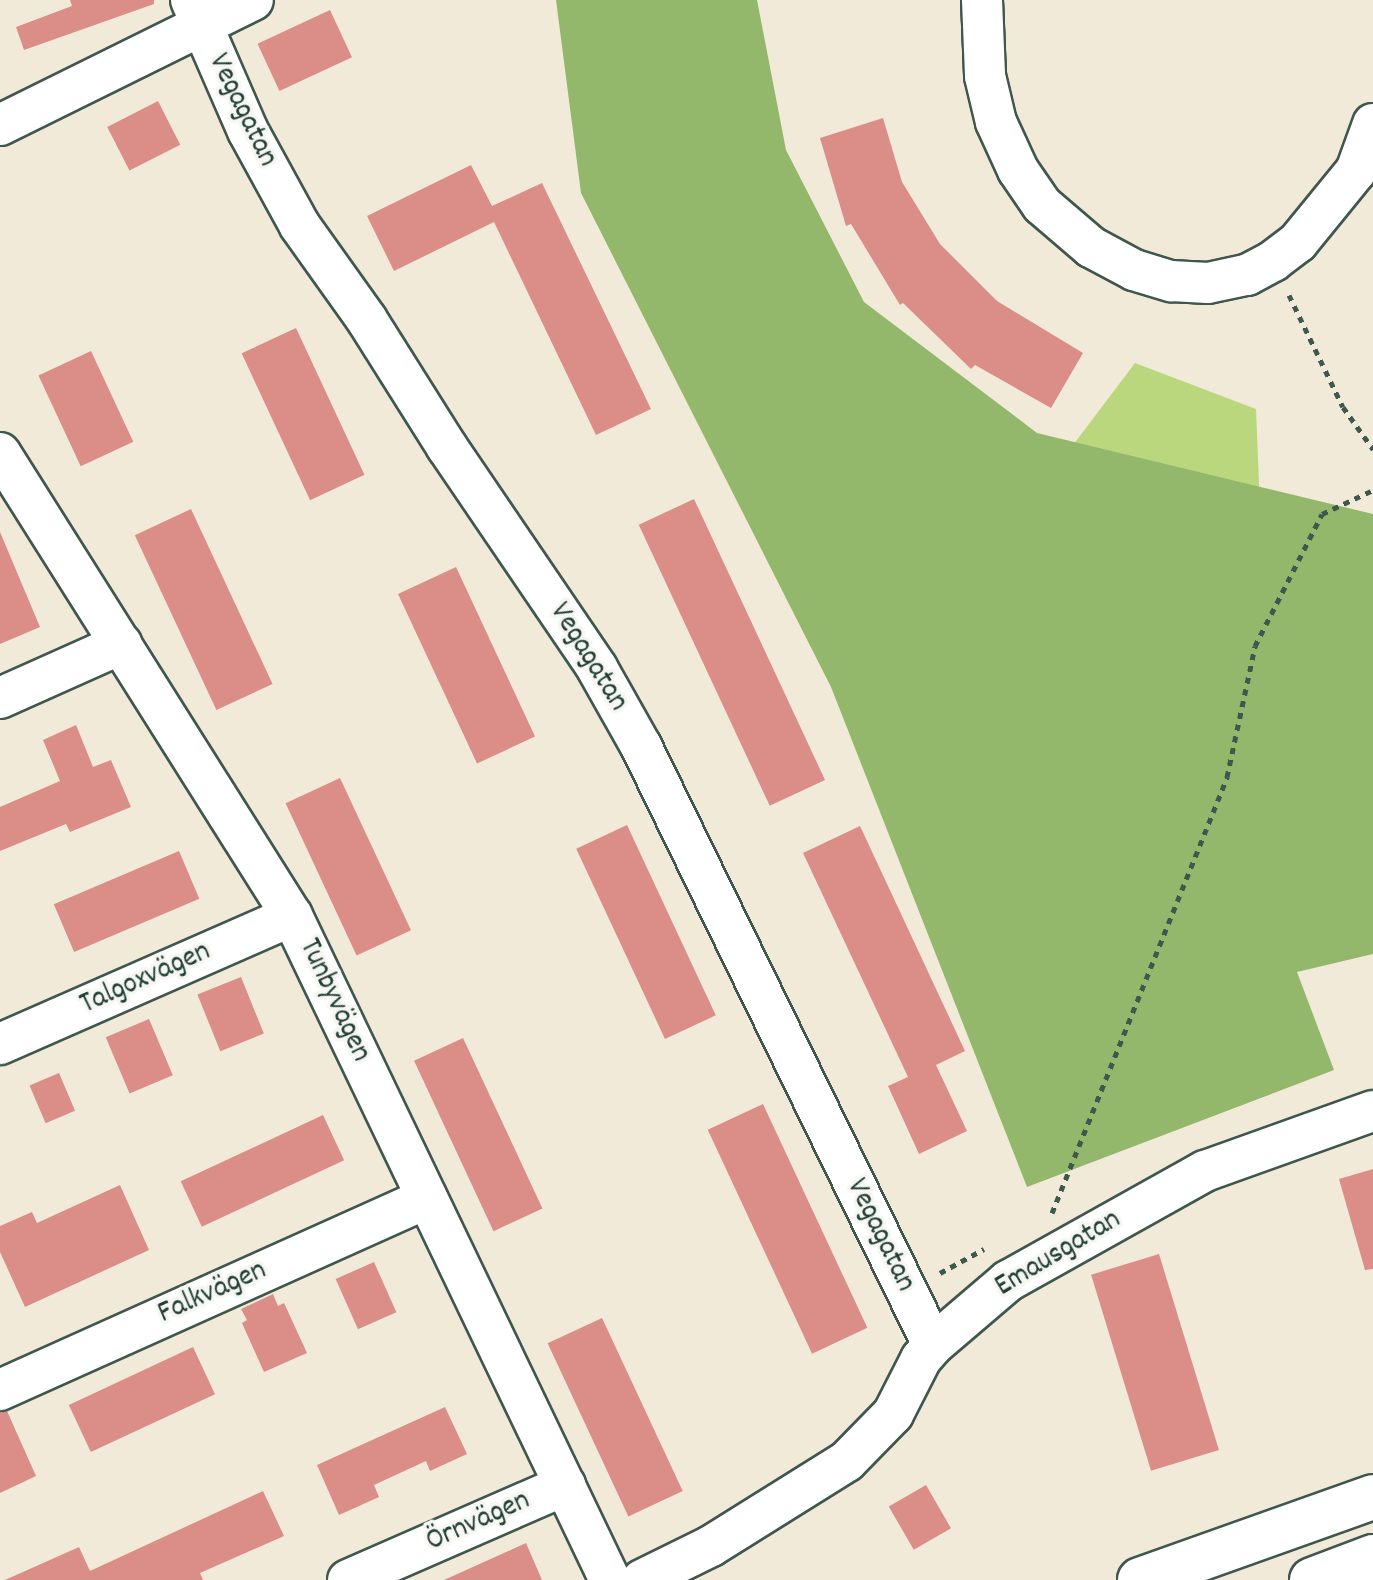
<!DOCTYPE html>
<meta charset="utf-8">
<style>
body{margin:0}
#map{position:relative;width:1373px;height:1580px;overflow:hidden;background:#f2ead8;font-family:Dekko,sans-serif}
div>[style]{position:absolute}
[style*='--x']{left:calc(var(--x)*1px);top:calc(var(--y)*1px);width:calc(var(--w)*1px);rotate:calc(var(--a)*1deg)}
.green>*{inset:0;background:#bad77d}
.forest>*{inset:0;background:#93b86c}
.building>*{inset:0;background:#db8d87;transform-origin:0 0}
.path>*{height:5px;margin-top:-2.5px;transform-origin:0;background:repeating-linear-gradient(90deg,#3f574d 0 6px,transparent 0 12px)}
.roads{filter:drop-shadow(2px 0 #3f574d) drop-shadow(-2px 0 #3f574d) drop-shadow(0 2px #3f574d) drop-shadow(0 -2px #3f574d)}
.minor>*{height:40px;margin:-20px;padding:0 20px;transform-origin:20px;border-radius:20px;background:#fff}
.motorway>*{height:44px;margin:-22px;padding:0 22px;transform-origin:22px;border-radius:22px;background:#fff}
span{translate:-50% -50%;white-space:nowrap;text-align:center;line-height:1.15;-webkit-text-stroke:7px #f6f6f2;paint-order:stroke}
.street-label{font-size:30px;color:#1f3d34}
</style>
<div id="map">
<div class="green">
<i style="clip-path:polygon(1135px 363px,1256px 409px,1261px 533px,1064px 457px)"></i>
</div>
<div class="forest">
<i style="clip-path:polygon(556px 0,757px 0,786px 150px,864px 302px,1037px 433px,1373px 514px,1373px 954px,1297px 972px,1334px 1070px,1027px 1187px,831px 687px,581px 193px)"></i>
</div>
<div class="building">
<i style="clip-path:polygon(70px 0,154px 0,154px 4px,24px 50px,16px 27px,72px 6px)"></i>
<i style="left:330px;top:10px;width:52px;height:80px;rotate:65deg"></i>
<i style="left:158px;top:101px;width:49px;height:57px;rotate:63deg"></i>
<i style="clip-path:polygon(883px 118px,902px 182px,940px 244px,997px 301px,1083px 353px,1051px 408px,975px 365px,971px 369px,903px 303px,900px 305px,851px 224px,846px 226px,820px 138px)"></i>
<i style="clip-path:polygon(471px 165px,492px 206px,542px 183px,651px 409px,596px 435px,494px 222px,394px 271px,367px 216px)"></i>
<i style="left:296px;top:328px;width:162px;height:60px;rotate:65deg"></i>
<i style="left:91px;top:351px;width:100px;height:58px;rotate:65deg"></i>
<i style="left:694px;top:499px;width:310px;height:61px;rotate:65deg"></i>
<i style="left:191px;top:509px;width:193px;height:62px;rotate:65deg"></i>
<i style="clip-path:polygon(0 532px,40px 627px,0 644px)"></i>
<i style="left:456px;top:567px;width:187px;height:64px;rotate:65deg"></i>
<i style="clip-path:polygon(76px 725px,93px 767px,111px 760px,131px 807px,70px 832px,66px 824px,0 851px,0 807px,60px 781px,43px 740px)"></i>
<i style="left:340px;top:778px;width:168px;height:60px;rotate:65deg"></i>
<i style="left:627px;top:825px;width:210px;height:56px;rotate:65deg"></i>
<i style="clip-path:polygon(860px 826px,965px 1051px,936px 1065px,967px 1131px,919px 1154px,888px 1086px,908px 1077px,803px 853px)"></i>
<i style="left:179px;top:851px;width:52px;height:136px;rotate:67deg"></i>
<i style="left:241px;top:977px;width:61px;height:47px;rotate:68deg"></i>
<i style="left:149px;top:1019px;width:61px;height:47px;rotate:67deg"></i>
<i style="left:463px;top:1038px;width:188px;height:54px;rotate:65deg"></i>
<i style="left:59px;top:1073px;width:41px;height:32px;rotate:67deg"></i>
<i style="left:763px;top:1104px;width:247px;height:61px;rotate:65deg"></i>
<i style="left:323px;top:1115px;width:50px;height:157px;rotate:65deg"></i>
<i style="clip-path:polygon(1373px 1169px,1373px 1269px,1365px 1270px,1339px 1179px)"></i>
<i style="clip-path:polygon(120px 1185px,149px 1250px,25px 1307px,0 1252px,0 1226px,32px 1212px,37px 1223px)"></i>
<i style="left:1159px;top:1254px;width:205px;height:71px;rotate:73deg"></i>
<i style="left:374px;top:1262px;width:55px;height:42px;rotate:66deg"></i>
<i style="clip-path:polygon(273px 1294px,278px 1306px,284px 1303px,307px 1353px,264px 1372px,242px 1323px,247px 1320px,241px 1309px)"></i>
<i style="left:602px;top:1318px;width:191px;height:60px;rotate:65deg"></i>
<i style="left:193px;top:1347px;width:52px;height:137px;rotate:65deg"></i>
<i style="clip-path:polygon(445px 1407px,467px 1454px,430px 1471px,426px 1461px,374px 1485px,379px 1497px,339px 1515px,317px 1465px)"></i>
<i style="clip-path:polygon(7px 1411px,36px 1476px,0 1493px,0 1413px)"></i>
<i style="left:926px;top:1485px;width:50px;height:43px;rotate:60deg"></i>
<i style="clip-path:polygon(263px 1491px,284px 1536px,200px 1573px,203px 1580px,5px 1580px,79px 1547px,90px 1571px)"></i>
<i style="clip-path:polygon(526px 1543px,542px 1580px,444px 1580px,513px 1549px)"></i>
</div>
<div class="path">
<i style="--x:1289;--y:295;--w:124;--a:64.3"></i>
<i style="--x:1343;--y:407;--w:52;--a:54.5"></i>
<i style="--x:1052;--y:1213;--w:470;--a:-68.1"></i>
<i style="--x:1227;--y:777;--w:134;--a:-77.9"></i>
<i style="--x:1255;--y:646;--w:148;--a:-63.1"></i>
<i style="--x:1322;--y:514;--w:56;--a:-25.2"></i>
<i style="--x:940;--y:1273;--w:50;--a:-28.6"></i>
</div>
<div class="roads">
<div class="minor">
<i style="--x:191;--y:0;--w:143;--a:66.5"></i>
<i style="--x:248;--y:131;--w:108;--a:61.3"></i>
<i style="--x:300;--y:226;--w:115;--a:54.5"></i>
<i style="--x:367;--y:320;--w:150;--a:57.8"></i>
<i style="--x:447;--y:447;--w:267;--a:55.8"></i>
<i style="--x:597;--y:668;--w:90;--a:60.6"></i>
<i style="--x:641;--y:746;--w:666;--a:64.01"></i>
<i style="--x:982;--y:0;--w:76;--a:87.7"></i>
<i style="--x:985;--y:76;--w:47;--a:76.6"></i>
<i style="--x:996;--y:122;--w:53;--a:65.4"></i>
<i style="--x:1018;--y:170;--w:42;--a:55.6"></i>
<i style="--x:1042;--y:205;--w:65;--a:40.6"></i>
<i style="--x:1091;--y:247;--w:49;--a:28.1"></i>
<i style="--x:1134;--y:270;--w:39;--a:17"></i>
<i style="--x:1171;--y:281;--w:37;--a:3"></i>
<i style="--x:1208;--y:283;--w:40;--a:-12"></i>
<i style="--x:1247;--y:275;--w:30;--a:-28"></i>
<i style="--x:1273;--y:261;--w:31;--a:-37"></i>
<i style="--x:1298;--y:242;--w:92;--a:-50.8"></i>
<i style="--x:1356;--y:171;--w:50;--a:-70.1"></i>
<i style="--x:0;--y:125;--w:282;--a:-26.3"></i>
<i style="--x:0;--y:453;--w:547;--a:57.76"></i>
<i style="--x:292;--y:916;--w:736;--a:64.41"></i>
<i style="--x:0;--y:698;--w:133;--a:-24.1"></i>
<i style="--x:0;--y:1044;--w:319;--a:-23.7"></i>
<i style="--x:0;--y:1390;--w:468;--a:-24.2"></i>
<i style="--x:348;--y:1580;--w:237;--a:-23.6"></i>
<i style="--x:642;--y:1580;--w:77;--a:-26.2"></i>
<i style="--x:711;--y:1546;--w:160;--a:-32"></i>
<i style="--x:847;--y:1461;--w:66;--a:-45.6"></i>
<i style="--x:893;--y:1414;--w:62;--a:-63"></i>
<i style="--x:921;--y:1359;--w:18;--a:-49"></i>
<i style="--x:933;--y:1345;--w:99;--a:-40.5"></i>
<i style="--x:1008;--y:1281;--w:226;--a:-29.2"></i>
<i style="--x:1205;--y:1171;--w:178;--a:-19.7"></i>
</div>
<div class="motorway">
<i style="--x:1140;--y:1580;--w:247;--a:-19.6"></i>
<i style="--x:1312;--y:1580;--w:65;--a:-20.7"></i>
</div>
</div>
<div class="street-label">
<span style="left:241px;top:111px;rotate:64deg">Vegagatan</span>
<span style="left:587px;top:658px;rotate:58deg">Vegagatan</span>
<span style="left:146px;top:980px;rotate:-24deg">Talgoxvägen</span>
<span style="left:333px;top:1001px;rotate:65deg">Tunbyvägen</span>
<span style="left:879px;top:1236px;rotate:64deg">Vegagatan</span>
<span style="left:1059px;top:1255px;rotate:-31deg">Emausgatan</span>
<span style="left:213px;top:1294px;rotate:-24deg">Falkvägen</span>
<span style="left:479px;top:1523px;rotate:-24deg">Örnvägen</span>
</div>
</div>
